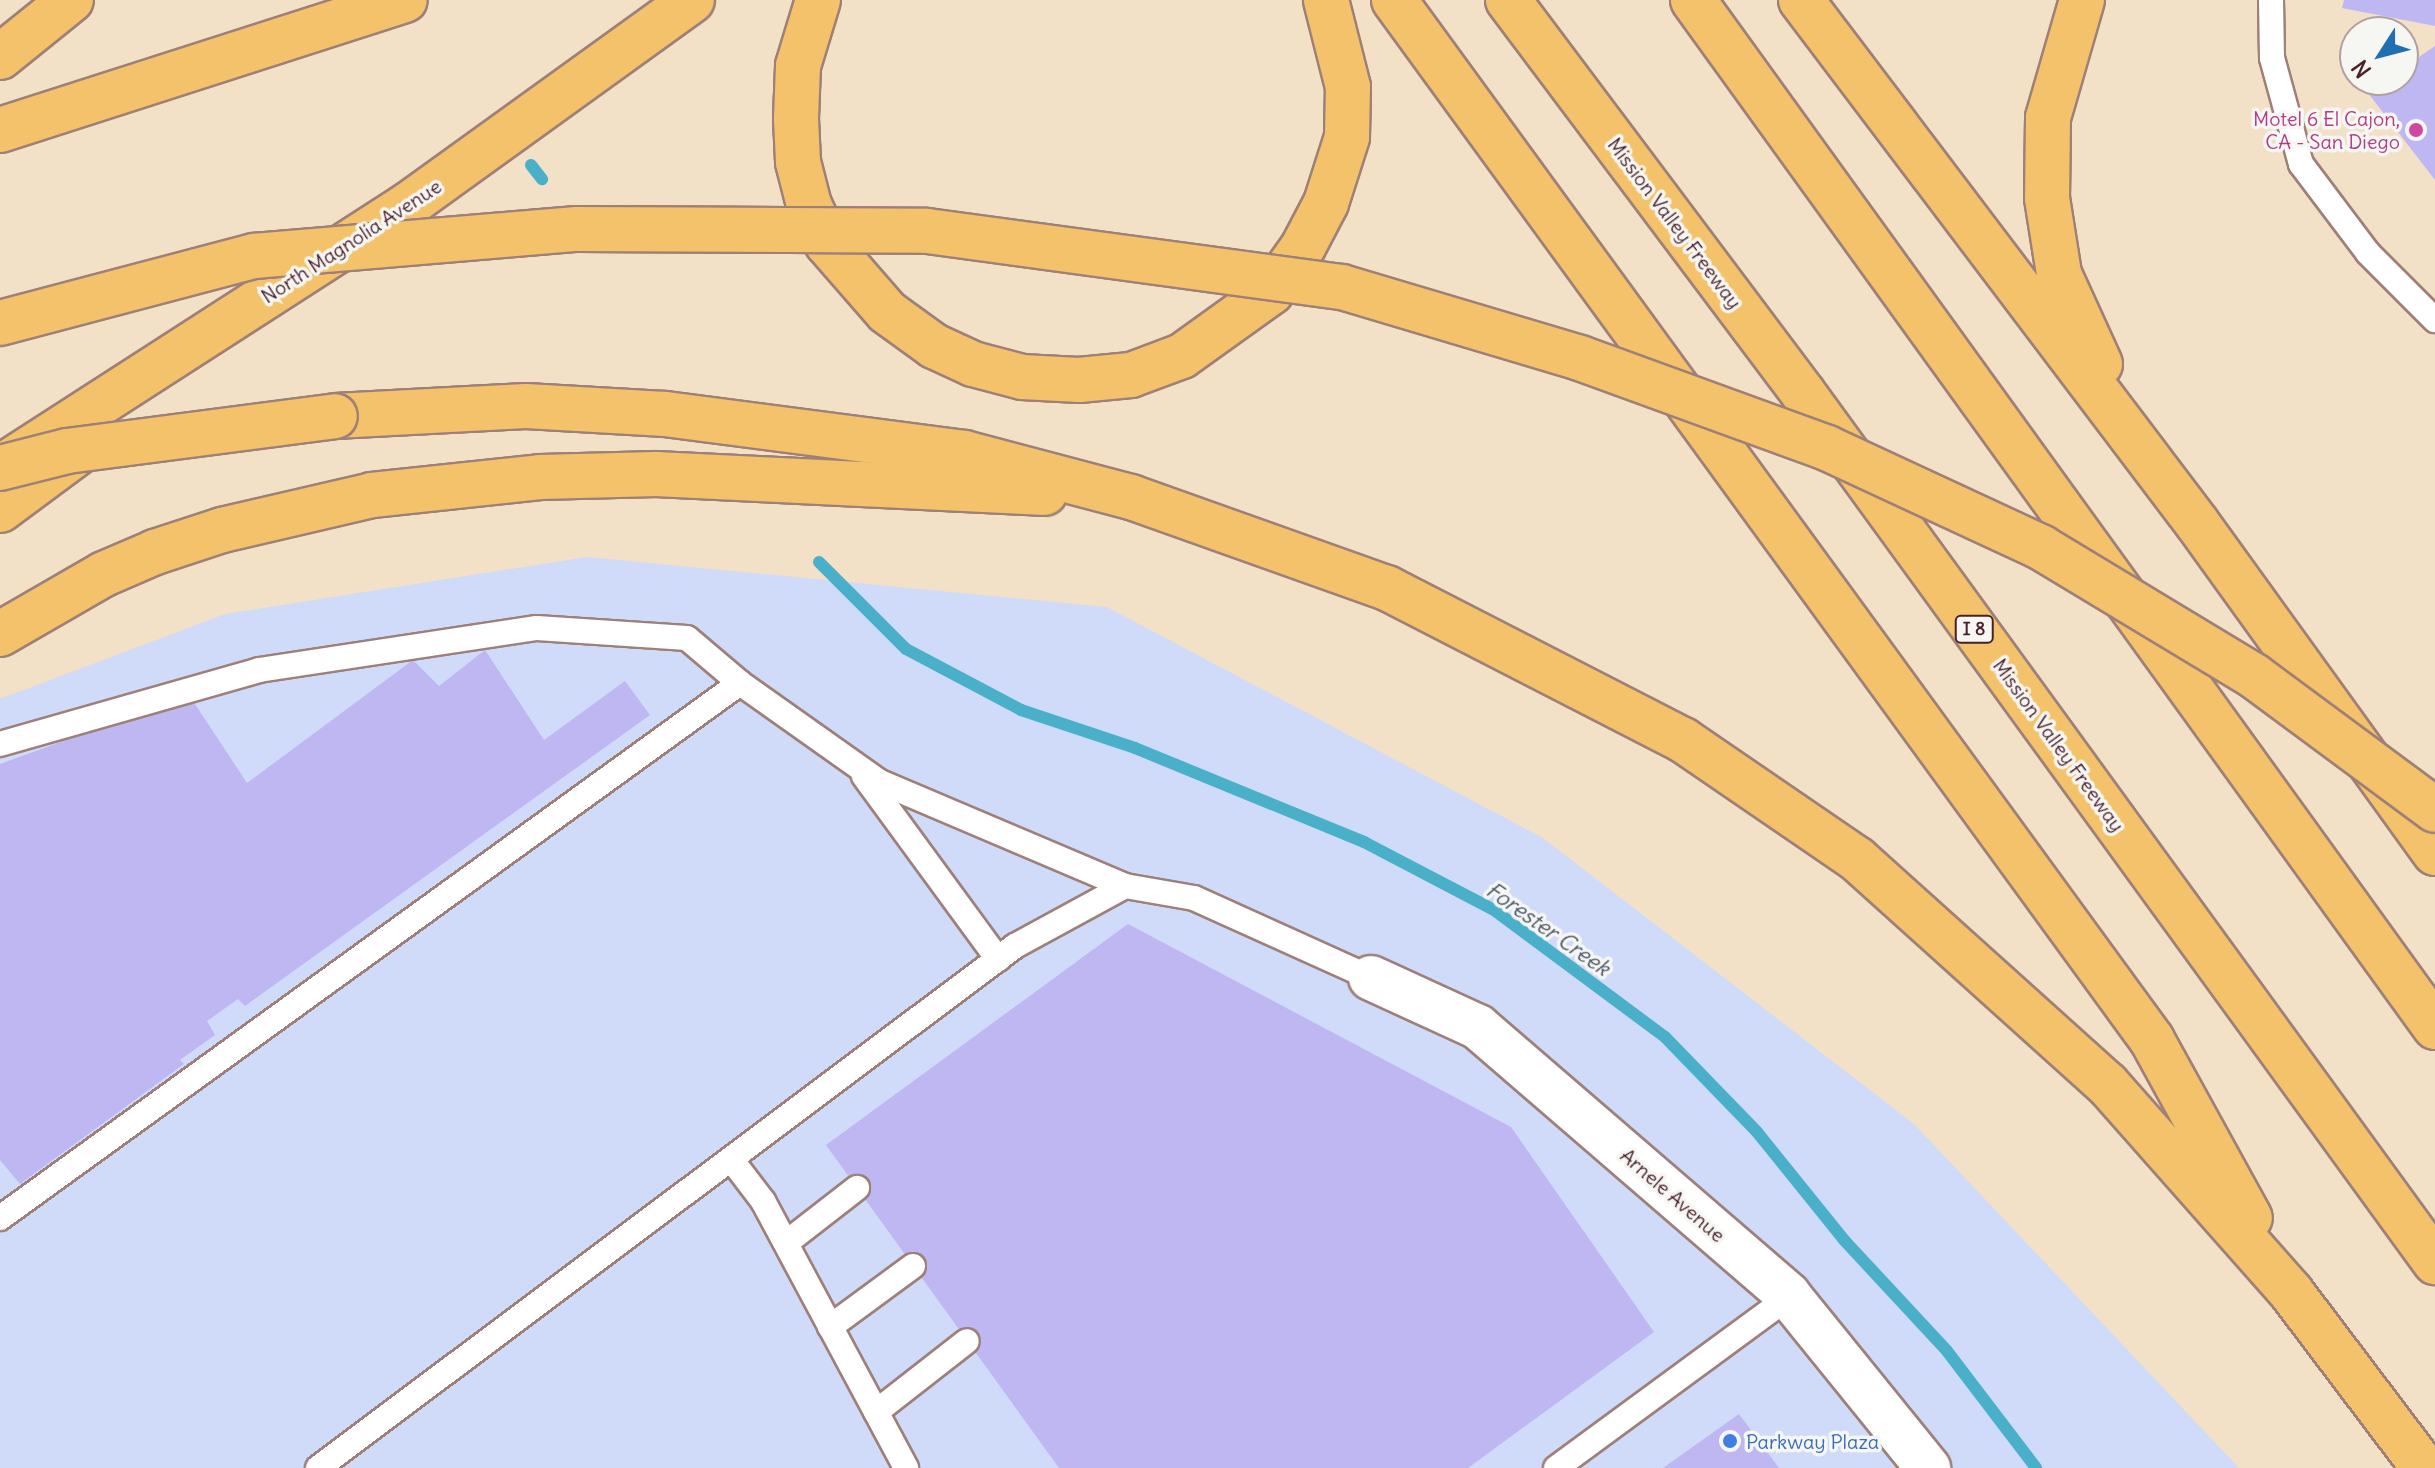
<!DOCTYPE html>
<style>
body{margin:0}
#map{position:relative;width:2435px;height:1468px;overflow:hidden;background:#f2e1c7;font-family:Delius,sans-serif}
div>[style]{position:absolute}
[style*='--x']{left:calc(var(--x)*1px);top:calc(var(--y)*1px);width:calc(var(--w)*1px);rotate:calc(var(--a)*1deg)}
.built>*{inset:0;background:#d0daf9}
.stream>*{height:12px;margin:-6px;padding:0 6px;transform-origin:6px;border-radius:6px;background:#4ab0c9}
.building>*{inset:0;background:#bfb7f2}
.roads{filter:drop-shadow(2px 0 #9e8079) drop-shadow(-2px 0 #9e8079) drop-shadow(0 2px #9e8079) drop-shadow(0 -2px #9e8079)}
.service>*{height:24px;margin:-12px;padding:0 12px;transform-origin:12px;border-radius:12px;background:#fff}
.minor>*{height:44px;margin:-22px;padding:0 22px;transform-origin:22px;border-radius:22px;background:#fff}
.motorway>*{height:44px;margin:-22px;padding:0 22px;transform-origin:22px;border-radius:22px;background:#f3c26a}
.bridges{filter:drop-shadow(2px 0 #9e8079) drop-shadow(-2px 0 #9e8079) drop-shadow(0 2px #9e8079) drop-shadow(0 -2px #9e8079)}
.motorway-bridge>*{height:44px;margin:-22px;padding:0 22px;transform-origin:22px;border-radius:22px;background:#f3c26a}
.dots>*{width:22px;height:22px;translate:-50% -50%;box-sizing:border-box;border:4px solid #f6f6f2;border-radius:50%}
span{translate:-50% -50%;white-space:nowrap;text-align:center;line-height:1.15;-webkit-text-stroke:7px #f6f6f2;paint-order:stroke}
.shield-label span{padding:2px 6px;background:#f6f6f2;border:2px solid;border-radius:6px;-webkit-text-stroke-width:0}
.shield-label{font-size:18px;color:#4a1f2b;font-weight:700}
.hotel-label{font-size:20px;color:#b23c85}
.right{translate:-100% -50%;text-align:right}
.street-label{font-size:20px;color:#4a1f2b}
.shop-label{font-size:20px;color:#366cbe}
.left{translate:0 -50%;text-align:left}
.water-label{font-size:22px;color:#4a596a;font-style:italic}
.north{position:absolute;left:2339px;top:16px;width:80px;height:80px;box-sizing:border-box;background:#f6f6f2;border:2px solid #b1a0a2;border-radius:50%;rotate:234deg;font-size:22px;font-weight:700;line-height:32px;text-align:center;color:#4a1f2b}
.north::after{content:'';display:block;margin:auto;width:28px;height:36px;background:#1f6fb2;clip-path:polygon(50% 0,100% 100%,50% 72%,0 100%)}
</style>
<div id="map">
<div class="built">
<i style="clip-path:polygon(587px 557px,1107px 607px,1543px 838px,1914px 1124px,2239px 1468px,0 1468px,0 699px,225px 614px)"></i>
</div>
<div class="stream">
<i style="--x:531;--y:165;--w:18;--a:52"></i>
<i style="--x:819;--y:562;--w:123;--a:45"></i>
<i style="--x:906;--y:649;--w:130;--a:27.9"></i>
<i style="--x:1021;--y:710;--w:120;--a:18.4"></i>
<i style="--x:1135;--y:748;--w:248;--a:22.3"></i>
<i style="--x:1364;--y:842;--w:147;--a:27.6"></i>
<i style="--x:1494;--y:910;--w:213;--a:36.6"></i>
<i style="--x:1665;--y:1037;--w:132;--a:45.9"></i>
<i style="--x:1757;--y:1132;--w:139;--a:51.1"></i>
<i style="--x:1844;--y:1240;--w:151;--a:47.1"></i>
<i style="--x:1947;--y:1351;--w:147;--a:52.7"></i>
</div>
<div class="building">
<i style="clip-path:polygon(2344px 0,2435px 0,2435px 26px,2342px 8px)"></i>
<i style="clip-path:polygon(2355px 39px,2355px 76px,2341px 49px)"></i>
<i style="clip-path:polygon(2435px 46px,2435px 180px,2358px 80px,2403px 80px,2403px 63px,2406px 66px)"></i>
<i style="clip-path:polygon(485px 650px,544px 740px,625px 681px,650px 715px,245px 1006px,238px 999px,207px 1021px,215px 1035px,180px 1060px,184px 1064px,20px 1184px,0 1160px,0 764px,189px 695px,247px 783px,413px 660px,439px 686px)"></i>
<i style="clip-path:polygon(1128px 924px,1511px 1127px,1654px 1332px,1468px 1468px,1059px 1468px,826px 1145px)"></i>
<i style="clip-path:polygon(1739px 1414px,1779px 1468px,1663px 1468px)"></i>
</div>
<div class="roads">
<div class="service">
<i style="--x:2271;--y:0;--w:58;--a:89"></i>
<i style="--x:2272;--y:58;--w:110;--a:74.7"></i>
<i style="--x:2301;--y:164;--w:111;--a:53"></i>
<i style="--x:2368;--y:253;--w:95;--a:45"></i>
<i style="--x:0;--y:744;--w:269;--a:-15.9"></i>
<i style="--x:259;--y:670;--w:281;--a:-8.6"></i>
<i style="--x:537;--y:628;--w:150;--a:3.8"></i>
<i style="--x:687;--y:638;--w:70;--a:40.3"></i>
<i style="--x:864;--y:776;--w:227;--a:53.8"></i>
<i style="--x:731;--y:1159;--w:53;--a:52.7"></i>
<i style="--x:763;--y:1201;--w:303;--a:61.8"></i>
<i style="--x:0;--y:1218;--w:913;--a:-35.87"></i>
<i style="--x:740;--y:683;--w:171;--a:35.3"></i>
<i style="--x:880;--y:782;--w:266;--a:23"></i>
<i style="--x:786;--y:1243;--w:90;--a:-37.8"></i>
<i style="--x:830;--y:1327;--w:103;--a:-36.3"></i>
<i style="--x:876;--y:1412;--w:115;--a:-38"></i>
<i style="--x:318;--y:1468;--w:871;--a:-36.83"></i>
<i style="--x:1015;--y:946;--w:125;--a:-28.6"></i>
<i style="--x:1125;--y:886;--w:70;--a:9.9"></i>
<i style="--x:1194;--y:898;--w:194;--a:24.3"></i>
<i style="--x:1556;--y:1468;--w:289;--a:-36.3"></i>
</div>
<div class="minor">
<i style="--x:1371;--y:978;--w:118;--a:24.6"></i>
<i style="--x:1478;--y:1027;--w:410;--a:40.8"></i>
<i style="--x:1788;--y:1295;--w:223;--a:51"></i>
</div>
<div class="motorway">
<i style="--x:818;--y:0;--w:69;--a:106.9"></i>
<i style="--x:798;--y:66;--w:53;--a:92.2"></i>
<i style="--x:796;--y:119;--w:43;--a:87.3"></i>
<i style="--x:798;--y:162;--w:44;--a:75.7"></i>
<i style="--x:809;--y:205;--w:42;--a:64.7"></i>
<i style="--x:827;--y:243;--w:91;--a:49"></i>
<i style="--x:887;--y:312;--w:58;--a:35.9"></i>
<i style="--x:934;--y:346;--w:43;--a:24.8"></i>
<i style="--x:973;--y:364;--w:51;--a:14.9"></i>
<i style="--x:1022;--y:377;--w:57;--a:3"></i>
<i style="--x:1079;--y:380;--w:52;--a:-5.5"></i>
<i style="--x:1131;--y:375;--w:54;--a:-20.4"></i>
<i style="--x:1182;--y:356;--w:110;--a:-35.7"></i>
<i style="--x:1271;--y:292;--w:55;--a:-54.6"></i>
<i style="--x:1303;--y:247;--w:50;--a:-62.4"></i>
<i style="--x:1326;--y:203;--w:69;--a:-72.3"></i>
<i style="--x:1347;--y:137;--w:50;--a:-88.9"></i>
<i style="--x:1348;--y:87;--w:90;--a:-104.2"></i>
<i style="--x:1394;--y:0;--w:1287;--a:53.91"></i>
<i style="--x:2152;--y:1040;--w:203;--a:61.2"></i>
<i style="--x:1508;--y:0;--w:491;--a:53.1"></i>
<i style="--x:1803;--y:393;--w:1075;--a:53.97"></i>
<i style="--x:1693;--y:0;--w:1267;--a:54.15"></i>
<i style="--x:1801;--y:0;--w:656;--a:52.87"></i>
<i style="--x:2197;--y:523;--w:407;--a:54.2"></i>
<i style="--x:2082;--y:0;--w:123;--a:106.1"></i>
<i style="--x:2048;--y:118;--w:80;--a:90.7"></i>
<i style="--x:2047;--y:198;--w:77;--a:81"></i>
<i style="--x:2059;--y:274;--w:99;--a:65.5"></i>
<i style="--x:0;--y:57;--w:91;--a:-38.8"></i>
<i style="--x:0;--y:130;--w:425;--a:-17.8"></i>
<i style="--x:335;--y:416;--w:191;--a:-3"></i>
<i style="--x:526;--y:406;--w:139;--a:3.3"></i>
<i style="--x:665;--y:414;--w:302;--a:7.4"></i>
<i style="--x:964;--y:453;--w:173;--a:14.8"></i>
<i style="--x:1131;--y:497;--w:272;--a:19.6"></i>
<i style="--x:1387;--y:588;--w:333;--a:27.2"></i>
<i style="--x:1683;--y:740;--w:211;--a:34.4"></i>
<i style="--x:1857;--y:859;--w:336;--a:42"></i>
<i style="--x:2107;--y:1084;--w:278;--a:48.5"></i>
<i style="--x:2291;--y:1292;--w:221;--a:52.9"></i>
<i style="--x:9;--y:462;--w:475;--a:-32.8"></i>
<i style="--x:408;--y:205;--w:350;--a:-35.8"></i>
<i style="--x:0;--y:510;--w:109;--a:-36.5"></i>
<i style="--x:0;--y:634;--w:120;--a:-30"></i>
<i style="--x:104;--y:574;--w:56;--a:-23.3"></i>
<i style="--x:155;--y:552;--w:71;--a:-18.2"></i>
<i style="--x:222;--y:530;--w:154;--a:-13.1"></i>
<i style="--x:372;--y:495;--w:169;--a:-6.1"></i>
<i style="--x:540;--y:477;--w:117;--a:-1.5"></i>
<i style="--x:657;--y:474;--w:388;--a:2.8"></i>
</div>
</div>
<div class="bridges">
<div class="motorway-bridge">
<i style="--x:0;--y:323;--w:263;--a:-14.8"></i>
<i style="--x:254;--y:256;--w:324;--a:-4.8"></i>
<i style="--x:577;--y:229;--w:350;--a:0.3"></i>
<i style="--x:927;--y:231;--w:419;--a:7.7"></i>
<i style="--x:1342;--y:287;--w:248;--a:16.6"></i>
<i style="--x:1580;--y:358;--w:263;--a:20"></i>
<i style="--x:1827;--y:448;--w:237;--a:24.9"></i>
<i style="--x:2042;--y:548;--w:248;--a:31.1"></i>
<i style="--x:2254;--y:676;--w:225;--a:36.5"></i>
<i style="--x:0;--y:468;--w:69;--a:-14.2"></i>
<i style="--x:67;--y:451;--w:270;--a:-7.4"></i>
</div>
</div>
<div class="dots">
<i style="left:2416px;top:130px;background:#d1479c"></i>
<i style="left:1730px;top:1441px;background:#3f7fe0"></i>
</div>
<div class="shield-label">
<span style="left:1974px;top:629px">I 8</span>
</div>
<div class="hotel-label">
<span class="right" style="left:2400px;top:130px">Motel 6 El Cajon,<br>CA - San Diego</span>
</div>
<div class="street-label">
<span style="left:1675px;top:223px;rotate:53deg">Mission Valley Freeway</span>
<span style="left:351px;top:241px;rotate:-33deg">North Magnolia Avenue</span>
<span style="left:2059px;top:745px;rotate:54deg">Mission Valley Freeway</span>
<span style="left:1673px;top:1195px;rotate:41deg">Arnele Avenue</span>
</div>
<div class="shop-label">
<span class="left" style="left:1746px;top:1441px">Parkway Plaza</span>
</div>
<div class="water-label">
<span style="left:1548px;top:929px;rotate:35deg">Forester Creek</span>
</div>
<div class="north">N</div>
</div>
